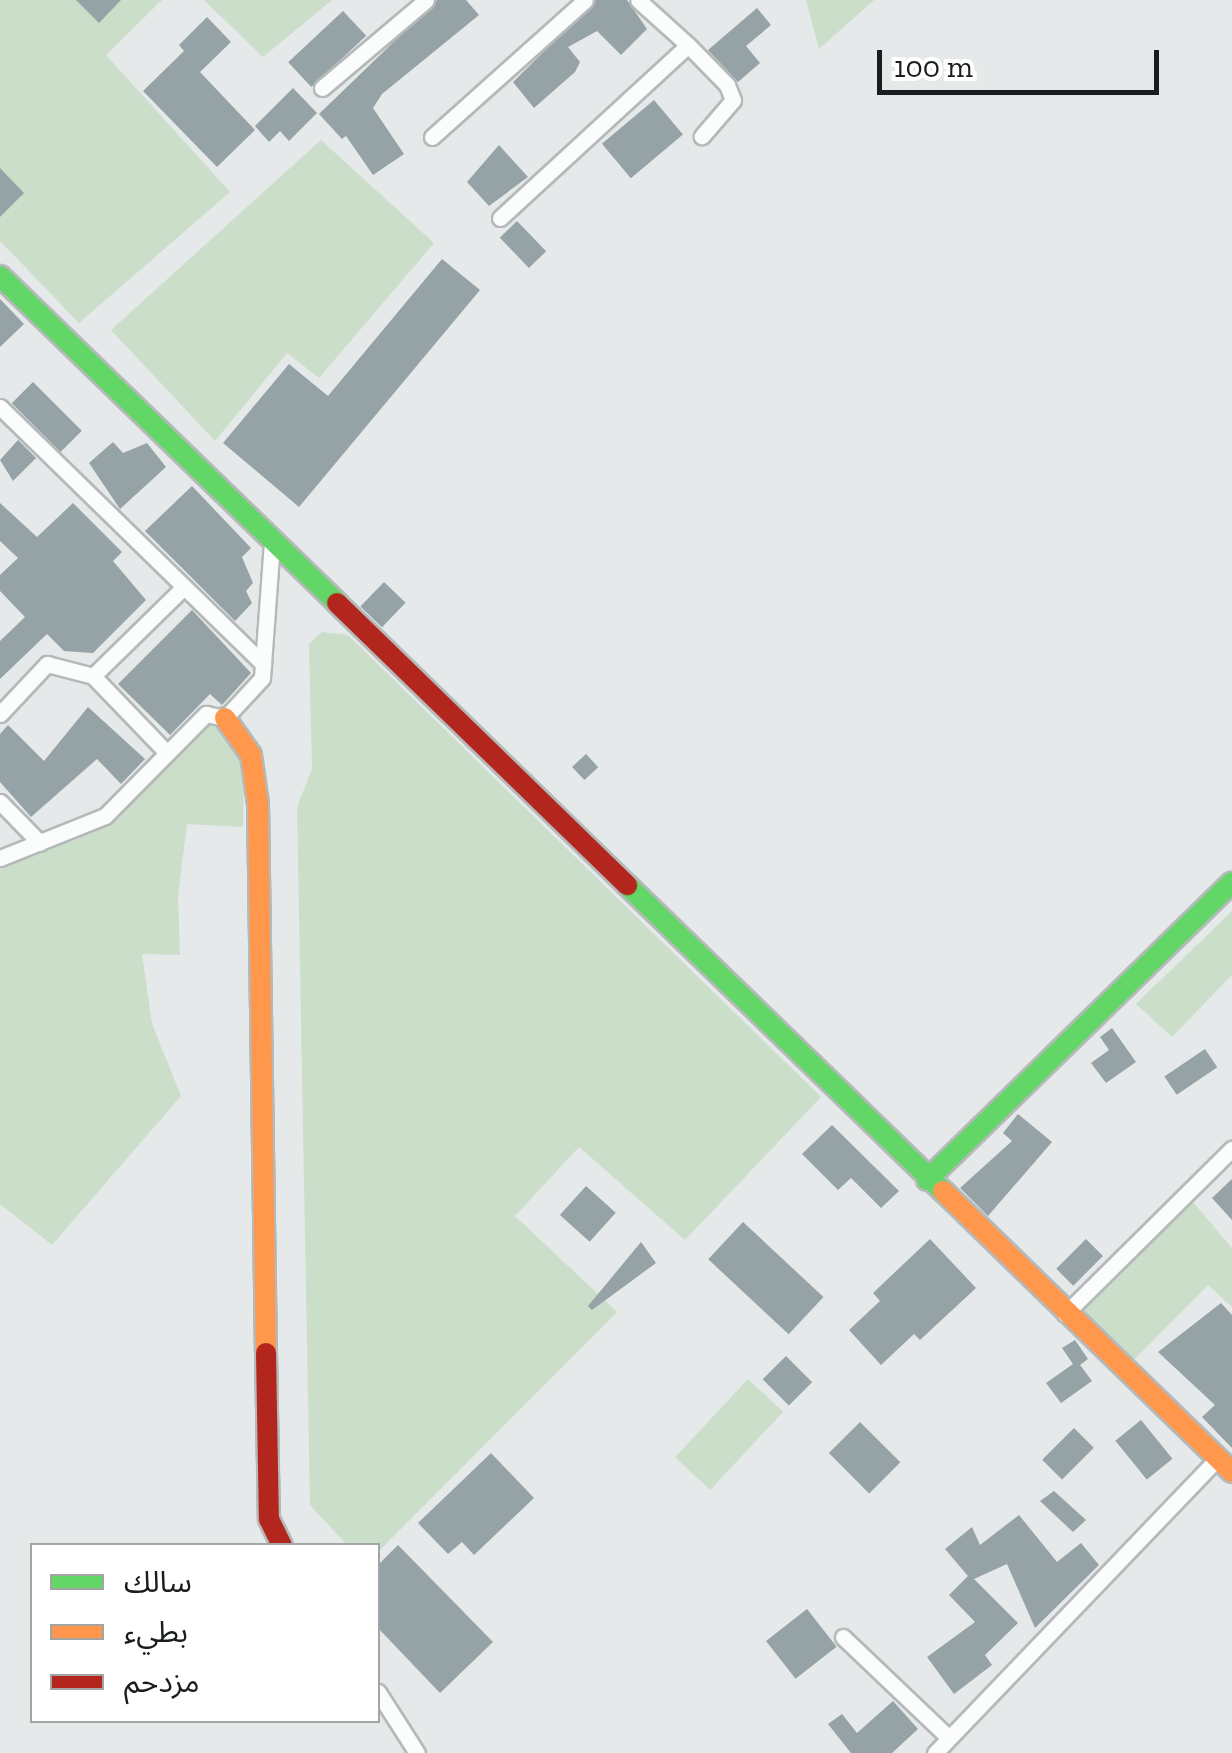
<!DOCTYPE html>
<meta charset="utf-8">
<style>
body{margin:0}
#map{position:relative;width:1232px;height:1753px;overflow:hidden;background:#e5e9e9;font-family:"Zilla Slab","Noto Sans Arabic",serif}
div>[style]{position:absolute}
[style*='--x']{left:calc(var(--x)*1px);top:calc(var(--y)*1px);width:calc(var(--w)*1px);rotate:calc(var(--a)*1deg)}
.green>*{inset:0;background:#cadeca;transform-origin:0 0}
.building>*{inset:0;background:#95a2a6;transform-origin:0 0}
.roads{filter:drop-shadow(2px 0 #b6b9b9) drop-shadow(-2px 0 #b6b9b9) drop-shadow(0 2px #b6b9b9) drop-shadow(0 -2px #b6b9b9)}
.street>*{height:15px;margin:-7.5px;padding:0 7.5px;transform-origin:7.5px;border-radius:7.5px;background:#fbfcfc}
.fast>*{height:20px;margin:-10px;padding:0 10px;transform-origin:10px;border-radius:10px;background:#63d668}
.slow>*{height:20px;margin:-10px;padding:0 10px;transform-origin:10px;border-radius:10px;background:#ff974d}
.jam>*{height:20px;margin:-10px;padding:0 10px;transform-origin:10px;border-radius:10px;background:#b3261e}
span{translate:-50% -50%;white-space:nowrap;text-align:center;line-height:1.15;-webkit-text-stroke:8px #fff;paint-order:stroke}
.legend{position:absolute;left:30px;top:1543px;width:350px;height:180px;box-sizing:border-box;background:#fff;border:2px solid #a3a5a5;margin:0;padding:12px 18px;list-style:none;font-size:30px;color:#1a1d1d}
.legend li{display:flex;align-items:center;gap:20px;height:50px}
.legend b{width:50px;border:2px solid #a3a5a5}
.scale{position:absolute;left:877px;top:50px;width:282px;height:45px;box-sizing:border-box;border:5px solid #1a1d1d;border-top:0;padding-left:12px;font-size:30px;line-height:35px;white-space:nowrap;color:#1a1d1d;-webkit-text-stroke:8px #fff;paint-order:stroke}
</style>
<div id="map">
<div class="green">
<i style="clip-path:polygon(0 0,162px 0,106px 55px,230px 192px,79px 323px,0 241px)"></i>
<i style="clip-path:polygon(204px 0,332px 0,263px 57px)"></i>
<i style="clip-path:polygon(806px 0,874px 0,819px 49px)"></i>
<i style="clip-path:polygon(321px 140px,434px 243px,319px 378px,287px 353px,215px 441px,111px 330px)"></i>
<i style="clip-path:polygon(322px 632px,348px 635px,821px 1097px,685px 1240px,579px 1147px,515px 1216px,617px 1312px,378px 1552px,378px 1546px,347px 1545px,310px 1505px,297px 807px,312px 769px,309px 644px)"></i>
<i style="clip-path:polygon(211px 722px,244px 760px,243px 827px,187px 824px,178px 896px,180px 955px,142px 954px,152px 1024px,181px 1096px,52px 1245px,0 1204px,0 858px,89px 825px)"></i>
<i style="clip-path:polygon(1232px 911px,1232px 975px,1172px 1037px,1136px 1004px)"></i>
<i style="clip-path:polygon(1186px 1194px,1232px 1248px,1232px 1307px,1208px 1285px,1124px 1370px,1065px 1314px)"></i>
<i style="left:748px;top:1379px;width:48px;height:107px;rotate:43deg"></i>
</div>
<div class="building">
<i style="clip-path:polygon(76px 0,121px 0,99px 23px)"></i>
<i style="clip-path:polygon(437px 0,466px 0,479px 15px,382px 94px,373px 108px,404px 154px,373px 175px,346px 136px,342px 139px,319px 114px)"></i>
<i style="clip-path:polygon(596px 0,627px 0,647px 29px,621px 55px,597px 31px,568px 47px,580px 62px,575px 72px,534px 108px,513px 82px)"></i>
<i style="clip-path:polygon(757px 8px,771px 25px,746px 46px,760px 63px,738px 82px,708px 50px)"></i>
<i style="left:343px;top:11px;width:34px;height:75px;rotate:47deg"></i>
<i style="clip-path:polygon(207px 17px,231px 42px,200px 72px,255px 130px,217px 167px,143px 91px,184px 51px,179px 45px)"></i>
<i style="clip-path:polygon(293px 88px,317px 113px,289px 141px,280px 131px,269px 142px,255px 126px)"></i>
<i style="left:654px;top:100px;width:45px;height:68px;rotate:50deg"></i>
<i style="clip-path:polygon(499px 145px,528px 177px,489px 206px,467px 182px)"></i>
<i style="clip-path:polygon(0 168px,24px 193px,0 217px)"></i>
<i style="left:517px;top:221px;width:42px;height:24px;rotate:46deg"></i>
<i style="clip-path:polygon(442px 259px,480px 290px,299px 507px,223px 443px,289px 364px,328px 396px)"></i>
<i style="clip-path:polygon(0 299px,24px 324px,0 347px)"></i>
<i style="left:33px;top:382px;width:69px;height:30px;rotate:45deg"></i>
<i style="clip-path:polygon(18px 440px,36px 458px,13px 481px,0 460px)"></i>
<i style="clip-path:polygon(113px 442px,123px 453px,147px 443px,166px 467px,120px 509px,89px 463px)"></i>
<i style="clip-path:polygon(192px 486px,251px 548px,242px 557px,253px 583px,246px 591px,252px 603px,235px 621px,145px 531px)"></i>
<i style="clip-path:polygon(0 503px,37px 537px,73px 503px,122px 552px,113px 561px,146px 600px,93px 653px,64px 651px,47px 634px,0 679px,0 641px,25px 617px,0 591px,0 575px,18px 558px,0 541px)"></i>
<i style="left:384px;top:582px;width:30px;height:34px;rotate:44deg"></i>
<i style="clip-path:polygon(192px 610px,251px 673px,222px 705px,210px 694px,170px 735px,118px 684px)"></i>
<i style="clip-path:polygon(88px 707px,145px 759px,121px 784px,97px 759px,31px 817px,0 782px,0 734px,8px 725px,44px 761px)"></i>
<i style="left:586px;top:754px;width:18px;height:19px;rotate:47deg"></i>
<i style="clip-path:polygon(1112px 1028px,1136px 1062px,1106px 1083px,1091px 1063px,1109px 1050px,1100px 1037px)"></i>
<i style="left:1205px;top:1049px;width:22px;height:49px;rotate:56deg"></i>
<i style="clip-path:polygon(1018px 1114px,1052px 1142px,988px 1216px,960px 1188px,1012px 1141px,1003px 1133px)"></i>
<i style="clip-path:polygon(832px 1125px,899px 1191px,881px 1208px,851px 1178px,838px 1190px,802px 1154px)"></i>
<i style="clip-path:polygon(1232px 1179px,1232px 1220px,1212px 1198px)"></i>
<i style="left:586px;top:1186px;width:40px;height:39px;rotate:42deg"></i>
<i style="left:743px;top:1222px;width:110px;height:51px;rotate:43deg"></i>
<i style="clip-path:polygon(930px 1239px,976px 1288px,920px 1340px,914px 1334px,881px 1365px,849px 1330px,880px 1301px,873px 1293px)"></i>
<i style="left:1086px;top:1239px;width:24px;height:42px;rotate:45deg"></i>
<i style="clip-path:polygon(641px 1242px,656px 1263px,592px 1310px,588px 1306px)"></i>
<i style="clip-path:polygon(1221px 1303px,1232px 1315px,1232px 1448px,1202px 1417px,1215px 1405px,1158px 1352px)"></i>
<i style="clip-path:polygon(1075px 1340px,1088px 1359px,1080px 1365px,1092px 1381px,1061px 1403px,1046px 1383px,1073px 1364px,1062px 1348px)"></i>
<i style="left:786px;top:1356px;width:37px;height:33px;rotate:45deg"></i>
<i style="left:1141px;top:1420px;width:50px;height:33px;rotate:51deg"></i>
<i style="left:860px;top:1422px;width:57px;height:44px;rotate:45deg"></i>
<i style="left:1074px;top:1428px;width:28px;height:45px;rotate:45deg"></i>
<i style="clip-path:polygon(491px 1453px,534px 1498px,474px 1555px,462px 1542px,448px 1554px,418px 1523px)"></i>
<i style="clip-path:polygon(1054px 1491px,1086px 1520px,1073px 1532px,1040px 1501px)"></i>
<i style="clip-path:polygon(1019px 1515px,1057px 1562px,1081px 1543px,1099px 1565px,1035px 1628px,1007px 1564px,974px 1579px,1018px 1623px,985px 1655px,992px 1665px,954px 1694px,927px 1657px,975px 1622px,949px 1595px,968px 1576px,945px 1549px,972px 1527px,980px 1545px)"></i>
<i style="clip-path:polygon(398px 1545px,493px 1642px,440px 1693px,378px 1628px,378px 1565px)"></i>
<i style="left:807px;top:1609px;width:48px;height:52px;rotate:52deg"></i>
<i style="clip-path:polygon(893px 1701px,918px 1729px,892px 1753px,851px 1753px,828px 1724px,842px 1714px,857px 1733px)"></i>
</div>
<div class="roads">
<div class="street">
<i style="--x:688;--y:45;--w:56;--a:45.7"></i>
<i style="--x:727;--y:85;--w:16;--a:68"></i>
<i style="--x:733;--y:100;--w:48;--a:130.7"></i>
<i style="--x:322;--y:88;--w:136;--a:-40.2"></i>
<i style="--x:432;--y:137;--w:205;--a:-41.8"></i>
<i style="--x:500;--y:218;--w:255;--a:-42.6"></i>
<i style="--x:688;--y:45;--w:67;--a:-138"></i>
<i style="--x:0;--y:407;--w:368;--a:44.3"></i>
<i style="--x:93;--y:676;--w:127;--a:-44.4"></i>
<i style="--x:0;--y:714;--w:69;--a:-46.8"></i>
<i style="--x:47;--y:664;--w:48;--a:14.6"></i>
<i style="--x:93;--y:676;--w:107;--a:46.1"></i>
<i style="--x:0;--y:802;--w:57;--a:45.7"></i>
<i style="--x:0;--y:858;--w:113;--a:-21.8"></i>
<i style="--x:105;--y:816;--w:144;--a:-45.3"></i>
<i style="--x:206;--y:714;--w:19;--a:12"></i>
<i style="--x:225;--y:718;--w:54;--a:-47.2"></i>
<i style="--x:262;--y:678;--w:136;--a:-85.8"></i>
<i style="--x:1065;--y:1314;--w:235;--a:-44.7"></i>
<i style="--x:843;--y:1637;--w:146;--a:43.6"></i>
<i style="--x:378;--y:1692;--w:72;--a:57.4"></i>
<i style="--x:935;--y:1753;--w:409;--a:-46.2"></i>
</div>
<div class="fast">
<i style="--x:0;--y:276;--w:470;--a:44.1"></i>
<i style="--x:627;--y:885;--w:440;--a:44.1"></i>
<i style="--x:927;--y:1180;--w:426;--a:-44.3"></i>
</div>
<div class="slow">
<i style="--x:225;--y:718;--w:45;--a:54.9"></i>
<i style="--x:251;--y:755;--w:49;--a:81.9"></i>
<i style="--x:258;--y:804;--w:549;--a:89.17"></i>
<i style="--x:943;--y:1191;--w:403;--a:44.2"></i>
</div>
<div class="jam">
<i style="--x:337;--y:603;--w:405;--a:44.2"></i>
<i style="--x:266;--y:1353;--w:166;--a:89"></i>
<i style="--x:269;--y:1519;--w:30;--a:64"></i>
</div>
</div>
<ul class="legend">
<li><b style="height:12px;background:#63d668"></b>سالك</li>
<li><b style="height:12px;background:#ff974d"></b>بطيء</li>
<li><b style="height:12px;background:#b3261e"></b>مزدحم</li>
</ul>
<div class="scale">100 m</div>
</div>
